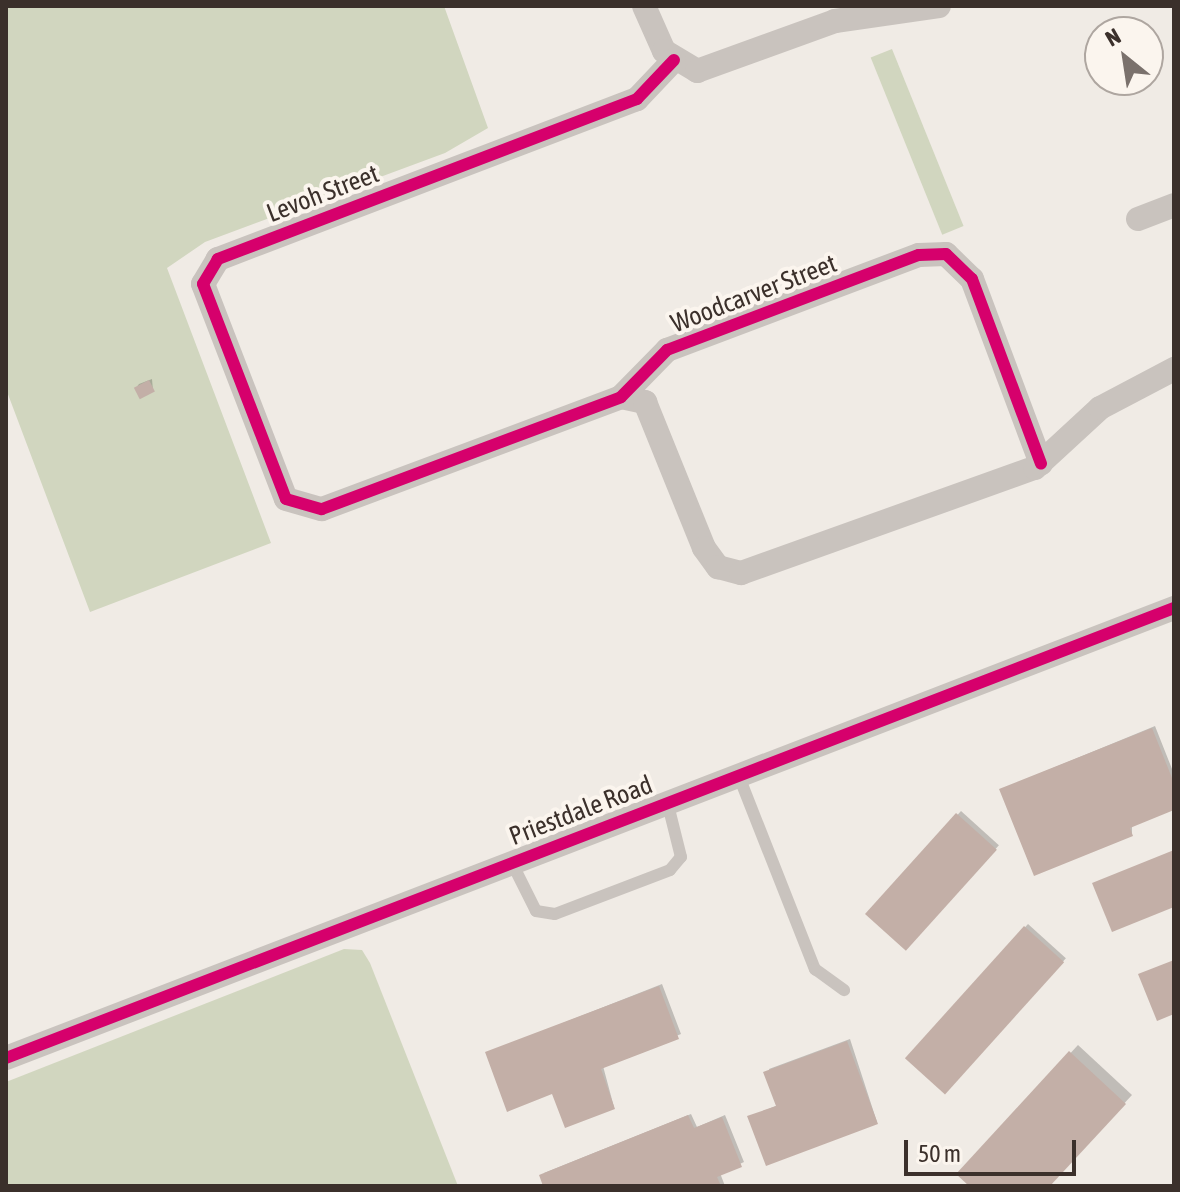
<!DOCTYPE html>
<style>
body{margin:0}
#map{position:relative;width:1180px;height:1192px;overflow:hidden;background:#f0ebe5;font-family:"Asap Condensed",sans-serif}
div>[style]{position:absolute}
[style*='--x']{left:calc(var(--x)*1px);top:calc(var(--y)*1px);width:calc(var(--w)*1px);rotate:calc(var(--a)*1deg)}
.green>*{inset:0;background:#d1d6bf;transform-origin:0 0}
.shadow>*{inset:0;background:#0003;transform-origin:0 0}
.building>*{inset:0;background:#c3afa7;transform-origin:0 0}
.lane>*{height:12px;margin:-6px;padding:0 6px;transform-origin:6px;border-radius:6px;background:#c9c3be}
.street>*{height:24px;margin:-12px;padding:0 12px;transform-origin:12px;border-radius:12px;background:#c9c3be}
.cycleway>*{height:12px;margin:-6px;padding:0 6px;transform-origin:6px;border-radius:6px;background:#d6006c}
span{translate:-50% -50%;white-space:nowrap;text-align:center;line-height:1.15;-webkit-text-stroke:8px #fbf5ee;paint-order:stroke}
.street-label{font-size:26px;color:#3b302b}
.frame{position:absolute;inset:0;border:8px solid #3b302b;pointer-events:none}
.north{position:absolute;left:1084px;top:16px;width:80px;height:80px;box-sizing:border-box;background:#fbf5ee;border:2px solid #aea6a0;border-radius:50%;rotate:330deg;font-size:22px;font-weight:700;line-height:32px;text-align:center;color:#3b302b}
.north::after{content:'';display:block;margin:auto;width:28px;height:36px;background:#7a716c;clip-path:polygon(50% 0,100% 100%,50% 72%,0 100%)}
.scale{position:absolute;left:904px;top:1140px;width:172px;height:36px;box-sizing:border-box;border:4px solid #3b302b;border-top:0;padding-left:10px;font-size:24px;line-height:28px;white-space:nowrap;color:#3b302b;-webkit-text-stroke:6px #fbf5ee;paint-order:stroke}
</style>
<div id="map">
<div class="green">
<i style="clip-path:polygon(6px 6px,444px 6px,488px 128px,445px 153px,205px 242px,167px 268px,271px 543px,90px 612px,6px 389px)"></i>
<i style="left:892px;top:49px;width:191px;height:23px;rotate:68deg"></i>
<i style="clip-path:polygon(344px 949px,362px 950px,370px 963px,458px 1186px,6px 1186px,6px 1082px)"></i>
</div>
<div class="shadow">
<i style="clip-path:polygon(152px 379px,153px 391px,136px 388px,139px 384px)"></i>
<i style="clip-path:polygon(1155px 726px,1174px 774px,1174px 808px,1132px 825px,1132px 835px,1002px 789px)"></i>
<i style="left:961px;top:811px;width:51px;height:139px;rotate:42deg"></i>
<i style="left:1028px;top:924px;width:51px;height:181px;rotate:42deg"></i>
<i style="clip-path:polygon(662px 984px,681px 1034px,603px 1066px,614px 1107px,566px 1125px,554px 1092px,487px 1053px)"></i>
<i style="clip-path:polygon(850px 1039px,877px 1122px,750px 1117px,778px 1105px,769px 1069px)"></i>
<i style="clip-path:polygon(1078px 1045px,1132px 1095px,1048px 1186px,972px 1186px,958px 1174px)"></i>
<i style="clip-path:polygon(691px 1114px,697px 1127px,725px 1115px,744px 1162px,720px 1173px,725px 1186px,545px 1186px,544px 1173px)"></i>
</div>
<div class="building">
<i style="left:149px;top:380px;width:13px;height:17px;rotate:63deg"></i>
<i style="clip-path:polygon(1152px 728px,1174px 783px,1174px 810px,1130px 828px,1133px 836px,1034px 876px,999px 789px)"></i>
<i style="left:956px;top:813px;width:55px;height:136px;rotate:42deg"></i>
<i style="clip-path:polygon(1174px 850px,1174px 907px,1112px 932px,1092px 883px)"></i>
<i style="left:1024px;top:926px;width:54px;height:178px;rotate:42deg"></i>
<i style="clip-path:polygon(1174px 960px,1174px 1014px,1157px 1021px,1138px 974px)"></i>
<i style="clip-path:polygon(659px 986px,679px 1039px,601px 1069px,615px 1109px,565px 1128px,552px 1094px,507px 1112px,485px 1052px)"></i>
<i style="clip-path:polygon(847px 1041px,878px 1124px,766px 1166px,747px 1116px,776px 1106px,763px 1072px)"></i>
<i style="clip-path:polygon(1069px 1051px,1126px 1104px,1050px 1186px,969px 1186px,956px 1174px)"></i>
<i style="clip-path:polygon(688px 1115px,694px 1128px,722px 1117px,742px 1167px,717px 1177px,721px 1186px,543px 1186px,539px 1175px)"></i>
</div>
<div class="lane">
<i style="--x:738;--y:774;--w:210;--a:68.5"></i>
<i style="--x:815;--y:969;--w:36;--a:36"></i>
<i style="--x:511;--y:861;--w:56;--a:63.4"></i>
<i style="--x:536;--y:911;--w:19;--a:9"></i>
<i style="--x:555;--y:914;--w:123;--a:-20.9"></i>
<i style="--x:670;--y:870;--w:17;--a:-50"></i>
<i style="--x:681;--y:857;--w:58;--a:-104"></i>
</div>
<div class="street">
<i style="--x:644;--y:6;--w:49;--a:66"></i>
<i style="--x:664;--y:51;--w:39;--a:31"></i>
<i style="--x:697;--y:71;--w:147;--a:-19.9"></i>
<i style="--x:835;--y:21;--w:105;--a:-8.2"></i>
<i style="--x:674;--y:60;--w:54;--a:133.5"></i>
<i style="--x:637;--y:99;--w:449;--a:159.1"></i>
<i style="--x:218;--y:259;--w:29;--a:121"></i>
<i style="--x:203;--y:284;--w:230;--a:68.9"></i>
<i style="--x:286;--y:499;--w:37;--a:16"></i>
<i style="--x:322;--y:509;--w:319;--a:-20.5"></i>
<i style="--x:621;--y:397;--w:66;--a:-45.6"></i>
<i style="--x:667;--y:350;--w:269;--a:-20.7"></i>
<i style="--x:919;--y:255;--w:27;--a:-2"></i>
<i style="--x:946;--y:254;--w:36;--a:44"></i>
<i style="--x:972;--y:279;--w:197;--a:69.5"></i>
<i style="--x:1138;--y:219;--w:39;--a:-21"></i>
<i style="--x:621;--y:397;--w:25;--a:12"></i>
<i style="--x:645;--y:402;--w:157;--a:68"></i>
<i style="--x:704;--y:548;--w:24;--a:54"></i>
<i style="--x:718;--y:567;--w:24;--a:15"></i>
<i style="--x:741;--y:573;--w:312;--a:-19.7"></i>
<i style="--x:1035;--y:468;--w:88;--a:-42.7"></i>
<i style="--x:1100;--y:408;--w:84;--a:-27.8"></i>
<i style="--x:6;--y:1058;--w:1252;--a:-21.07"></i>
</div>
<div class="cycleway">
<i style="--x:674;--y:60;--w:54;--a:133.5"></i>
<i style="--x:637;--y:99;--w:449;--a:159.1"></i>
<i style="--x:218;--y:259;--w:29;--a:121"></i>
<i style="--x:203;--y:284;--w:230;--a:68.9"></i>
<i style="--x:286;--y:499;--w:37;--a:16"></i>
<i style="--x:322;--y:509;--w:319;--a:-20.5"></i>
<i style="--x:621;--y:397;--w:66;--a:-45.6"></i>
<i style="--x:667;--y:350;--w:269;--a:-20.7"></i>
<i style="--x:919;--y:255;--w:27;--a:-2"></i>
<i style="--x:946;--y:254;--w:36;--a:44"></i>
<i style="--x:972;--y:279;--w:197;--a:69.5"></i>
<i style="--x:6;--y:1058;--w:1252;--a:-21.07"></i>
</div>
<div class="street-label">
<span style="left:323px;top:194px;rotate:-21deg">Levoh Street</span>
<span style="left:754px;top:294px;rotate:-21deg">Woodcarver Street</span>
<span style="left:581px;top:811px;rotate:-21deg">Priestdale Road</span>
</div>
<div class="frame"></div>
<div class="north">N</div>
<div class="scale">50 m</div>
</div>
